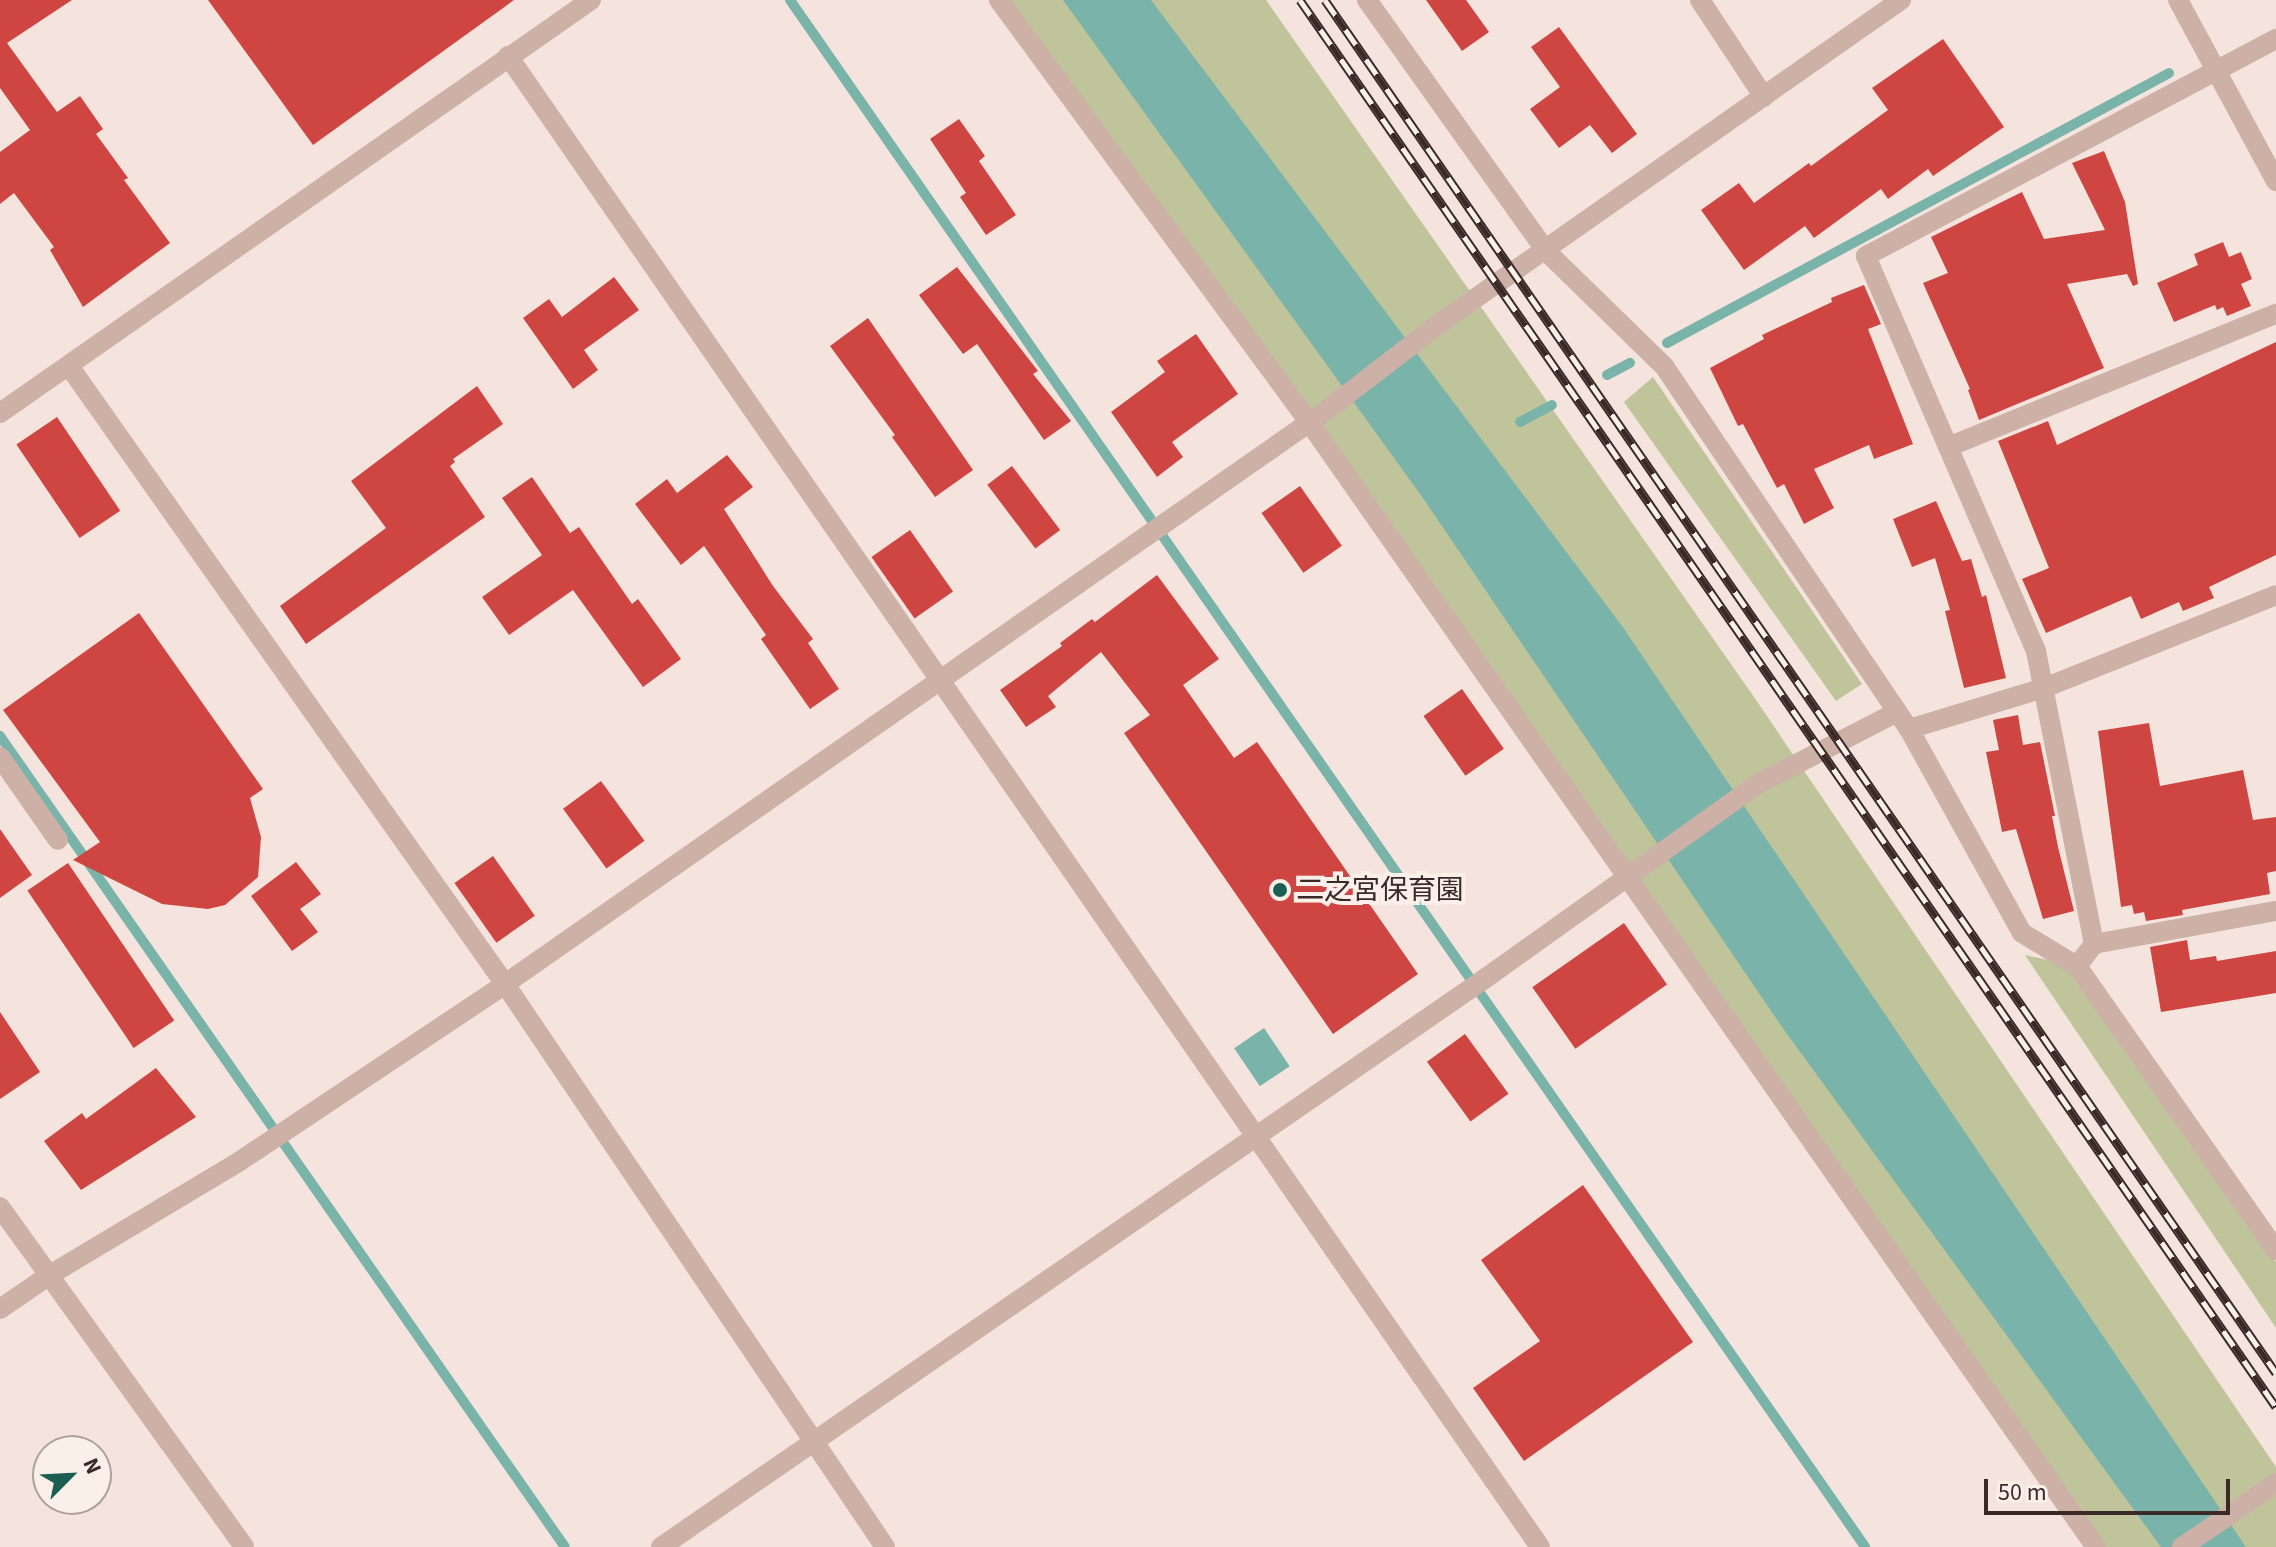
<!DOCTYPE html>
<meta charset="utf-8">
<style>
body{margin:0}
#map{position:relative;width:2276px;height:1547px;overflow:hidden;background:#f4e4dd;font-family:"Source Sans 3","Noto Sans JP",sans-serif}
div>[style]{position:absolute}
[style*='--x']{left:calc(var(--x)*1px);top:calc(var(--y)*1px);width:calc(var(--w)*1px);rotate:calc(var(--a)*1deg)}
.green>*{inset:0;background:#bfc49b}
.water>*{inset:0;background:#79b3a9;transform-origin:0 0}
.stream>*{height:10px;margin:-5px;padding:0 5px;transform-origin:5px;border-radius:5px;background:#79b3a9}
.building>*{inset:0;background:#ce4541;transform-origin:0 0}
.minor>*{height:20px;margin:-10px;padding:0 10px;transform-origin:10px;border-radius:10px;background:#cdb1a7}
.tertiary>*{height:20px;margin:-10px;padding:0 10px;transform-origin:10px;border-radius:10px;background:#cdb1a7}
.rail>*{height:9px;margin-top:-4.5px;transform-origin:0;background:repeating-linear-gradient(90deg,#fbefea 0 18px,#392a28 0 36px);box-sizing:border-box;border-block:2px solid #392a28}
.dots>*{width:22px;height:22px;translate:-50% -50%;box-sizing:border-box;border:4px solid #fbefea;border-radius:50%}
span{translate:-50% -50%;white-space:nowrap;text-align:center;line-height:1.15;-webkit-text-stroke:8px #fbefea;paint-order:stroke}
.poi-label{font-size:28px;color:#392a28}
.left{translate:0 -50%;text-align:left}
.north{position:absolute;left:32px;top:1435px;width:80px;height:80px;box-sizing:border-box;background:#fbefea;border:2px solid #ada09c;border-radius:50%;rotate:66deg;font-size:22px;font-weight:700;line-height:32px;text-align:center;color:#392a28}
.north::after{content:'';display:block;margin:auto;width:28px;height:36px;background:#1b5e54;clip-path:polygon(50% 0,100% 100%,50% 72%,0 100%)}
.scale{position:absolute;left:1984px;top:1479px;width:246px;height:36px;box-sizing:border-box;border:4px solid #392a28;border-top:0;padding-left:10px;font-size:24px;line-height:28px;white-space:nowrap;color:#392a28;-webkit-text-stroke:6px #fbefea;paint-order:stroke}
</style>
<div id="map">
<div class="green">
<i style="clip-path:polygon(999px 0,1266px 0,1754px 697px,2276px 1467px,2276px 1547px,2096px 1547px)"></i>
<i style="clip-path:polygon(1653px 377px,1862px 684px,1836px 701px,1624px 402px)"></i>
<i style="clip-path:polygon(2025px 955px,2077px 966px,2276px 1262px,2276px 1328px)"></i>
</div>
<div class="water">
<i style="clip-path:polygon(1063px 0,1151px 0,1622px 626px,2246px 1547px,2161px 1547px,1782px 1027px,1423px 498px)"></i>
<i style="left:1264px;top:1028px;width:46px;height:36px;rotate:56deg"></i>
</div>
<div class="stream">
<i style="--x:790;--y:0;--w:1884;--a:55.2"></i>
<i style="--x:1667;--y:343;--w:570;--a:-28.27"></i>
<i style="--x:1607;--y:375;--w:26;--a:-28"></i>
<i style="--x:1520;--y:422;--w:36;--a:-28"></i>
<i style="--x:0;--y:736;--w:988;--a:55.14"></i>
</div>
<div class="building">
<i style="clip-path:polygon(0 0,72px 0,7px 43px,57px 112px,80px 96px,103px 129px,96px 134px,128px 178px,124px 180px,170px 243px,83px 307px,50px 250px,54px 247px,14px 193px,0 204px,0 152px,30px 130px,0 88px)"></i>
<i style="clip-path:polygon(208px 0,514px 0,313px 145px)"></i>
<i style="clip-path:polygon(1426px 0,1466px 0,1489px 32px,1462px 51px)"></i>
<i style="clip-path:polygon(1559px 27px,1637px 134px,1612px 153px,1590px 125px,1559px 148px,1530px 109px,1560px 87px,1531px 47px)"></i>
<i style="clip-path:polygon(1943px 39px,2004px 127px,1933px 176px,1928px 169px,1888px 199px,1881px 189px,1814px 238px,1805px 226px,1744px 270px,1701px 210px,1739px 183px,1754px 203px,1809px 163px,1811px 166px,1888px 110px,1872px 88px)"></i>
<i style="clip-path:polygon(959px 119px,985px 156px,979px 161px,1016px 215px,986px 235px,960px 197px,966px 193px,930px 139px)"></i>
<i style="clip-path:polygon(2104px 151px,2125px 202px,2138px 284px,2133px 286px,2127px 274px,2067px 284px,2104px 368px,1979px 420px,1968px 390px,1970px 389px,1923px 283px,1948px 273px,1931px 237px,2022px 192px,2044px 239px,2105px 230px,2072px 163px)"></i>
<i style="clip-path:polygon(2223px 242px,2229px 257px,2241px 252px,2252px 279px,2241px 284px,2251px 306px,2227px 316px,2223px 307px,2217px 310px,2215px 305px,2174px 322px,2157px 283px,2198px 265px,2194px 254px)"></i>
<i style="clip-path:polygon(957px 267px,1038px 371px,1033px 374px,1071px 421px,1044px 440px,977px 344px,963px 354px,919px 295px)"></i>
<i style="clip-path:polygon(614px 277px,639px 310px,584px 350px,598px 370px,573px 389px,523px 318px,549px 299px,562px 317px)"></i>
<i style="clip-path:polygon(1864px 285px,1881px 324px,1868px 329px,1913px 444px,1874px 459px,1869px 445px,1814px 469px,1834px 508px,1804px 524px,1784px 484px,1777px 488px,1743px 424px,1738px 426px,1710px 368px,1764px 339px,1762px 335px,1832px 302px,1831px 298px)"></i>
<i style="clip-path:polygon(868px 318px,973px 470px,935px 497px,892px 437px,895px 435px,830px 346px)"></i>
<i style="clip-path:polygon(1196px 334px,1238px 394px,1172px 442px,1183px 457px,1157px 477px,1111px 412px,1165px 372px,1157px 361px)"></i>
<i style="clip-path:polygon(2276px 342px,2276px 555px,2209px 587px,2214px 598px,2183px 611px,2179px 602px,2141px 619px,2131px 596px,2046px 633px,2022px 579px,2049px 568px,1998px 441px,2048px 421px,2057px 445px)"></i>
<i style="clip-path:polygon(477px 386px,503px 424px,453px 459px,455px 462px,450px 466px,485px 517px,306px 644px,280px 606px,386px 528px,351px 481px)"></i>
<i style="left:57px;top:417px;width:113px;height:49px;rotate:56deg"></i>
<i style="clip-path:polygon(727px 455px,753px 487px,724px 509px,773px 586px,813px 639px,808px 643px,839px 689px,810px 709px,761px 639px,766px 635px,704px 546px,681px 565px,635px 504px,667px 479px,677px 493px)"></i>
<i style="left:1012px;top:466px;width:80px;height:31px;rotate:53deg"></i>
<i style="clip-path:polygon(532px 477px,570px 533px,579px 527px,632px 604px,638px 599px,681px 659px,643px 687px,573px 590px,509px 635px,482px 597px,542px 555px,502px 498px)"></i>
<i style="left:1300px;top:486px;width:73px;height:47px;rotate:55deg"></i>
<i style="clip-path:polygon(1936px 501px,1962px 561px,1971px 559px,1982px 597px,1986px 595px,2006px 678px,1964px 688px,1945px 611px,1950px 610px,1935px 558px,1912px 567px,1893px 519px)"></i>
<i style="left:910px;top:530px;width:75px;height:47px;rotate:55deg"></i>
<i style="clip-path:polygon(1157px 575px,1219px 659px,1183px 685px,1234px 758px,1257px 742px,1418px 974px,1333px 1034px,1124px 733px,1150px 715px,1101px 652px,1048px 696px,1056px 707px,1026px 727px,1000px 690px,1062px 646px,1060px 643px,1092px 619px,1095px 622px)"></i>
<i style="clip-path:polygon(139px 613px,263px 789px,250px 798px,261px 837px,258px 877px,225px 905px,208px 909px,162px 904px,73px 860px,100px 842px,3px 710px)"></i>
<i style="left:1462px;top:689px;width:73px;height:47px;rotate:55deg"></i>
<i style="clip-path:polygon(2018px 715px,2023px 745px,2040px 742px,2055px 816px,2052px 816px,2058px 847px,2074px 911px,2043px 919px,2016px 829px,2002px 832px,1986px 752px,1999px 750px,1993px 720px)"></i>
<i style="clip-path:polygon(2149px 723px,2160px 786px,2243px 770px,2253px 820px,2276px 817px,2276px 871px,2267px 873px,2270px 894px,2182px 910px,2183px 915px,2146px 921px,2144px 912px,2134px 914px,2132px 905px,2121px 907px,2098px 731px)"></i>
<i style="left:601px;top:781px;width:74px;height:47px;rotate:54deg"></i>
<i style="clip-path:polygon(0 829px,32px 875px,0 898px)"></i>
<i style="left:493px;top:856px;width:73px;height:47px;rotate:55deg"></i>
<i style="clip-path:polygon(296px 862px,321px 894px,300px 909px,318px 932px,292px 951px,251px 896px)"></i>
<i style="left:68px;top:863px;width:190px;height:49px;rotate:56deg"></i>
<i style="left:1624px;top:923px;width:75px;height:112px;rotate:55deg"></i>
<i style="clip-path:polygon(2187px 940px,2190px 960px,2216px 956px,2217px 961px,2276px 951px,2276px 993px,2161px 1012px,2150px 947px)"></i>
<i style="clip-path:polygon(0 1012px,40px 1072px,0 1099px)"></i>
<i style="left:1465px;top:1034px;width:74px;height:47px;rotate:54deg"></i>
<i style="clip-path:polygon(156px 1068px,196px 1117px,81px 1190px,44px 1141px,82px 1113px,86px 1119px)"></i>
<i style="clip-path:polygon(1583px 1185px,1693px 1342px,1524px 1461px,1473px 1388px,1540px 1341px,1481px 1260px)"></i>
</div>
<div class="minor">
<i style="--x:999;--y:0;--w:524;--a:53.7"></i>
<i style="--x:1309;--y:422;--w:1373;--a:55.03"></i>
<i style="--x:1367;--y:0;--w:308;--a:54.5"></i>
<i style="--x:1546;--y:251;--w:165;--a:44.3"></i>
<i style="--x:1664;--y:366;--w:438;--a:56"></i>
<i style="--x:1909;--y:729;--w:233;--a:61"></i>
<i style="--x:2022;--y:933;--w:64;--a:31"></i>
<i style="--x:2077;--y:966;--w:347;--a:55"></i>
<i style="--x:1700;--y:0;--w:116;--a:56.6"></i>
<i style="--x:508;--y:56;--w:1813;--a:55.31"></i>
<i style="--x:69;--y:366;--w:756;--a:54.8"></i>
<i style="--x:505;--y:984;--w:679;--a:55.98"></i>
<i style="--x:0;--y:413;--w:721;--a:-34.95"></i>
<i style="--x:1948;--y:447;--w:354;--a:-22.1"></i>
<i style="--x:1909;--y:729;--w:141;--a:-16.9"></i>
<i style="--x:2044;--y:688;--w:250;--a:-21.8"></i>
<i style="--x:0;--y:757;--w:101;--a:55.1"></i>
<i style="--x:2094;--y:944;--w:185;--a:-10.3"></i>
<i style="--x:2077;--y:966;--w:28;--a:-52"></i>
<i style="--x:2094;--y:944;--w:299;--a:-101.2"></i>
<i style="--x:2036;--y:651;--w:430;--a:-113.3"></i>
<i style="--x:1866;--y:256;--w:464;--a:-27.9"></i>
<i style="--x:0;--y:1207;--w:418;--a:54.3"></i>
<i style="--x:661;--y:1547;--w:999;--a:-34.6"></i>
<i style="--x:1483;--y:980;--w:338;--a:-35.5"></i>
<i style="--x:1758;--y:784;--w:157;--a:-27.4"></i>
<i style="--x:2182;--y:1547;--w:114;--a:-34.2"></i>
</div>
<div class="tertiary">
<i style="--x:2178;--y:0;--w:206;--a:61.6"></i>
<i style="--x:0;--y:1309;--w:58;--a:-34.5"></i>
<i style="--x:48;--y:1276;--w:224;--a:-30.9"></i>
<i style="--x:240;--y:1161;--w:319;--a:-33.7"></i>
<i style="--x:505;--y:984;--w:1003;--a:-34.93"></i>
<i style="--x:1327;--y:410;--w:143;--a:-37.6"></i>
<i style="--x:1440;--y:323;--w:563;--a:-35.02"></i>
</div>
<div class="rail">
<i style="--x:1300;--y:0;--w:1712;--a:55.25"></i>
<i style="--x:1325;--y:0;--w:1670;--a:55.29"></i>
</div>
<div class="dots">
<i style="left:1280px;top:890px;background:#1b5e54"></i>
</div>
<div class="poi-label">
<span class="left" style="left:1296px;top:890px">二之宮保育園</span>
</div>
<div class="north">N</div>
<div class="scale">50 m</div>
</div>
